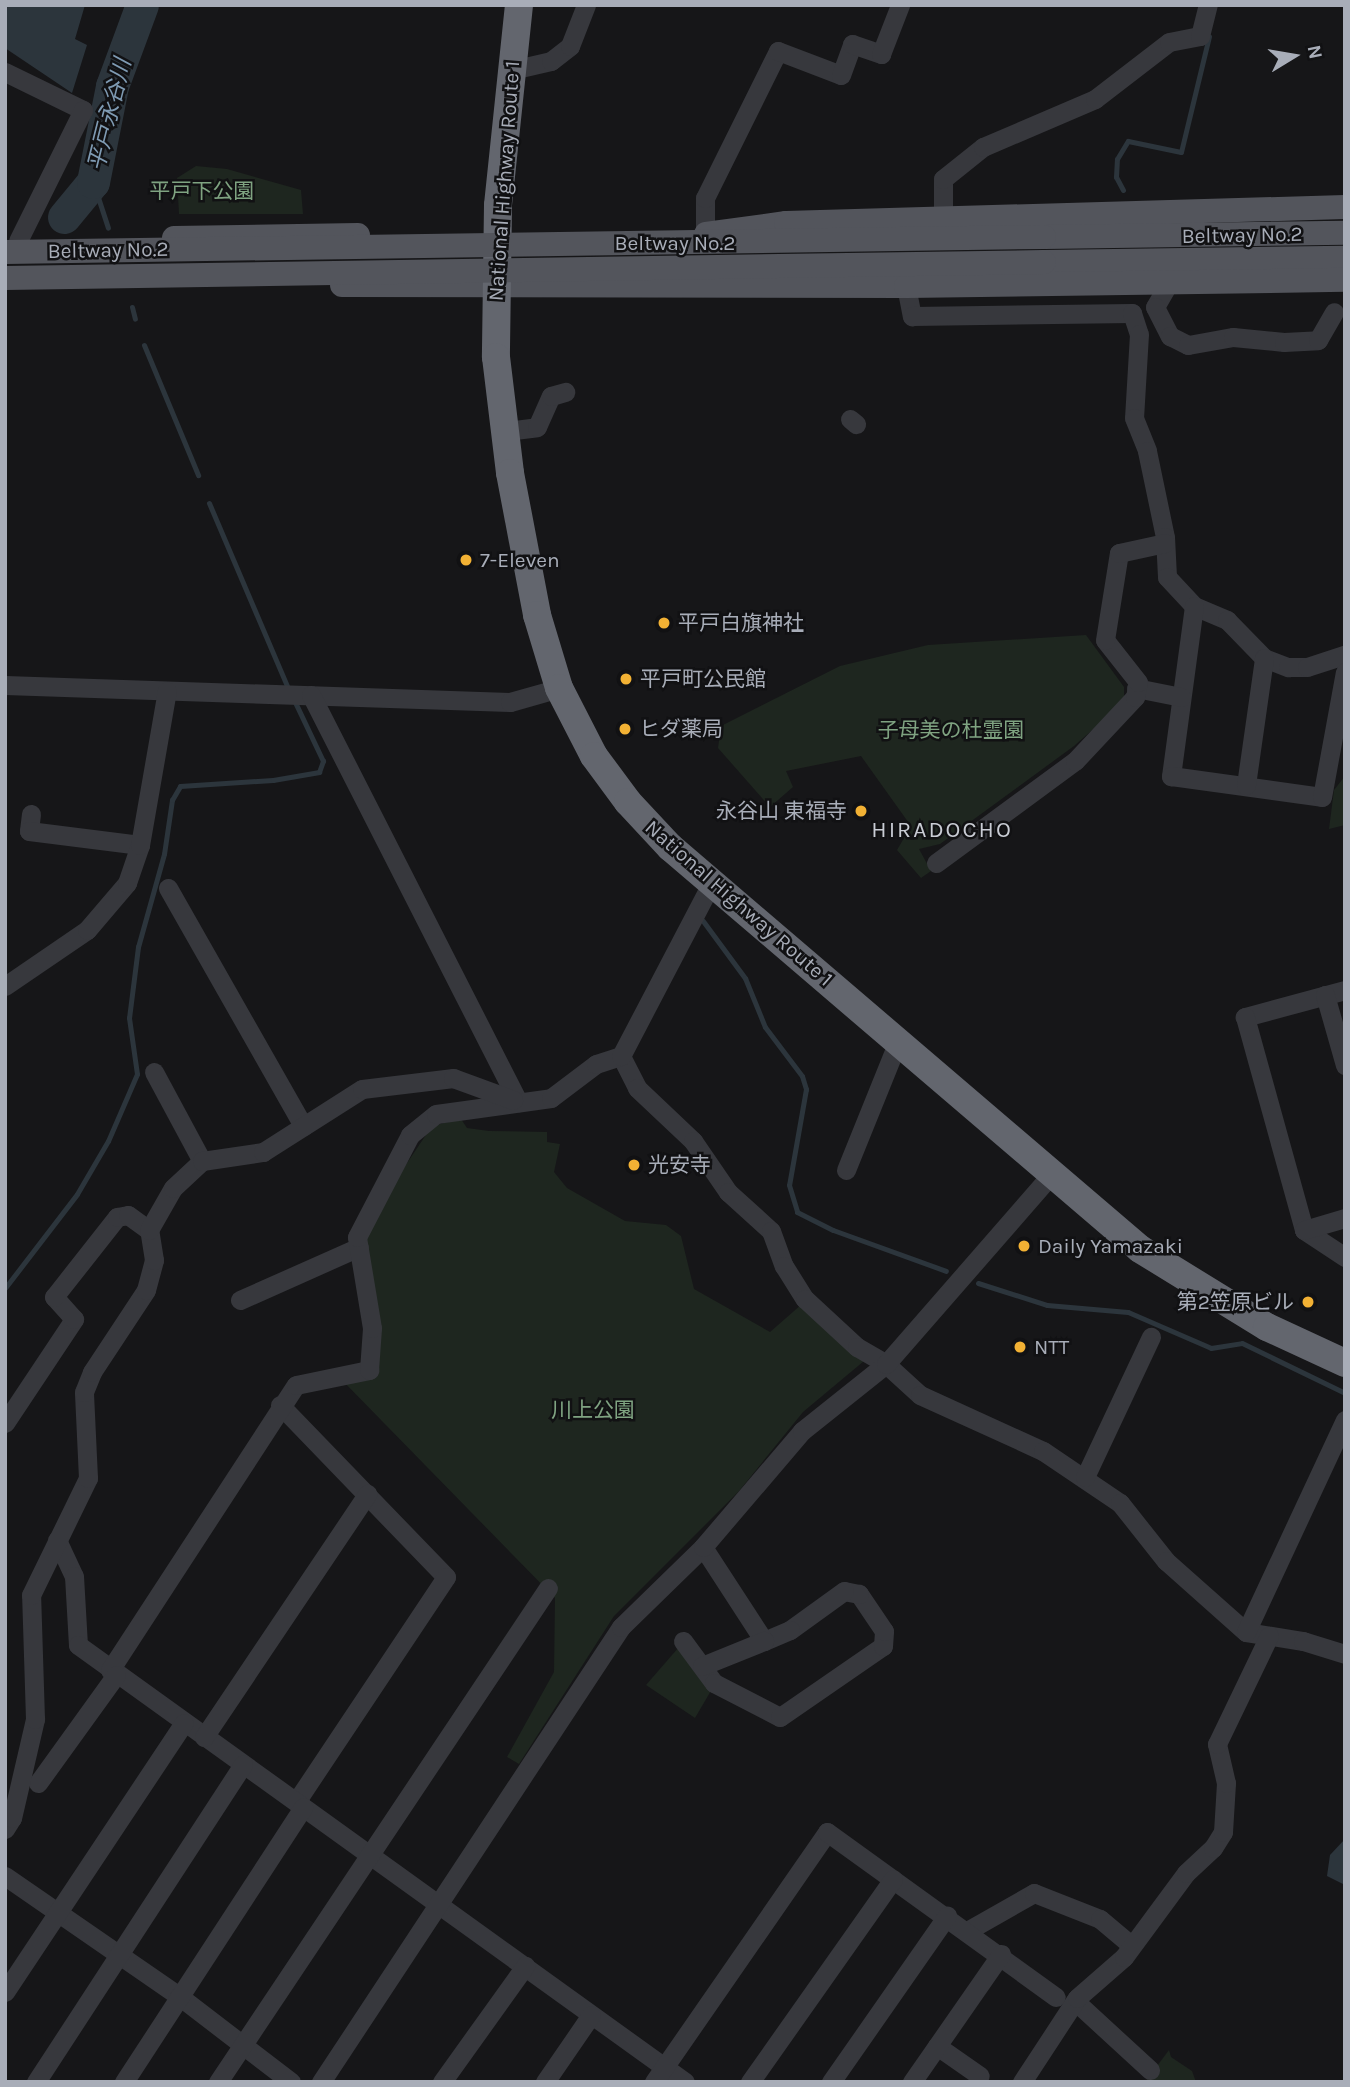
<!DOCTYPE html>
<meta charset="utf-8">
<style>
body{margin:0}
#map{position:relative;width:1350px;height:2087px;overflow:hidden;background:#161618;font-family:Karla,"Noto Sans JP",sans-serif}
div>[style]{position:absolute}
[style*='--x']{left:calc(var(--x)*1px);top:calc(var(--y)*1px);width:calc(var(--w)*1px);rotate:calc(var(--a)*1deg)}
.green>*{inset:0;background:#1e261f}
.water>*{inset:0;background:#2c353c}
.stream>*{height:5px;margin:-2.5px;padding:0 2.5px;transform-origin:2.5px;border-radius:2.5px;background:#2c353c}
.river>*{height:33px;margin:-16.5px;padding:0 16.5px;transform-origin:16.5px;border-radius:16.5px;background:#2c353c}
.minor>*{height:19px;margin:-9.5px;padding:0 9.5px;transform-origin:9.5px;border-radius:9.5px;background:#37383d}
.major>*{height:24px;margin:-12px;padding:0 12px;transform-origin:12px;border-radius:12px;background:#53555c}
.highway>*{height:28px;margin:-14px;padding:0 14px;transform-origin:14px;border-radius:14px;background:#63666e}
.major-bridge>*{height:24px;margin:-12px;padding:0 12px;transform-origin:12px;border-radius:12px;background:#53555c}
.dots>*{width:19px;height:19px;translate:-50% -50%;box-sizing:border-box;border:4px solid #111113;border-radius:50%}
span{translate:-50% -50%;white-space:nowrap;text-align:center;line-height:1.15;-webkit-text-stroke:5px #111113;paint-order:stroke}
.street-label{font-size:21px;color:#a8adb8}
.park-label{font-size:21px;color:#7fa381}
.poi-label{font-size:21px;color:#a8adb8}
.left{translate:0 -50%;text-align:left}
.right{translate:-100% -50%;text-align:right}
.water-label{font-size:23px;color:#7f9bb3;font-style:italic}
.neighbourhood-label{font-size:23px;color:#c9ccd4;letter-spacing:2px}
.frame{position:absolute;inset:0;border:7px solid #a8adb8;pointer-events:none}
.north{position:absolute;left:1259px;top:21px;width:70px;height:70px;-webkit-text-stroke:5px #111113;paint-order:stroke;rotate:79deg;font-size:19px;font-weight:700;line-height:28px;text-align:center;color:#a8adb8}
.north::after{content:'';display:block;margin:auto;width:24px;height:32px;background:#a8adb8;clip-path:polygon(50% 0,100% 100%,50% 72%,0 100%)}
</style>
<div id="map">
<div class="green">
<i style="clip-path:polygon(196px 166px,227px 169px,301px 190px,303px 214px,179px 214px,177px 178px)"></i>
<i style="clip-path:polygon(1086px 635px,1124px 687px,1124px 702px,1074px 746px,940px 844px,919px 849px,931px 871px,921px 878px,897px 850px,911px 826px,861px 756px,786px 771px,793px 787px,770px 807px,718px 748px,721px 726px,840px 666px,928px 645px)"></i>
<i style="clip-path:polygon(1345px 776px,1345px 825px,1329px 829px,1334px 790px)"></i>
<i style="clip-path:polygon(461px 1119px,467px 1128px,489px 1131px,547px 1132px,547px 1142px,560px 1144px,554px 1172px,567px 1188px,625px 1221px,666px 1225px,681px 1236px,694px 1289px,770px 1332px,802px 1304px,864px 1361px,803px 1412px,739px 1491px,614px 1616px,519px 1764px,507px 1757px,554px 1672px,555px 1598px,338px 1376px,369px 1369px,357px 1237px,432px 1126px)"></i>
<i style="clip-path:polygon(679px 1647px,712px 1689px,695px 1718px,646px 1685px)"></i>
<i style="clip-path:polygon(1169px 2050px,1171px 2057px,1192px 2071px,1196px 2082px,1145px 2082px)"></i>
</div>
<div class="water">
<i style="clip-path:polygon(5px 5px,85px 5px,75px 39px,87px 45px,72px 93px,5px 48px)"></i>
<i style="clip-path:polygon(1345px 1839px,1345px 1885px,1327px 1876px,1330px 1855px)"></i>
</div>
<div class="stream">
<i style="--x:93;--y:182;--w:48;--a:71.9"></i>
<i style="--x:1123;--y:190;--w:15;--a:-118"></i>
<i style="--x:1116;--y:177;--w:18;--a:-87"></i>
<i style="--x:1117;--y:159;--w:21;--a:-59"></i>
<i style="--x:1128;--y:141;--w:54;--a:11.7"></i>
<i style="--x:1181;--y:152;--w:119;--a:-76.4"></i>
<i style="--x:132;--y:307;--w:12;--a:76"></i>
<i style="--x:144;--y:345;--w:141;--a:67.4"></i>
<i style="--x:209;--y:503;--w:201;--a:66.9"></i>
<i style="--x:703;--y:921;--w:71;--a:53.6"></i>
<i style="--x:745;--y:978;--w:53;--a:67.8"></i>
<i style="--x:765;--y:1027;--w:61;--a:52.9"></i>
<i style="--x:802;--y:1076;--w:14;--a:73"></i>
<i style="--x:806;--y:1089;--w:97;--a:100"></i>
<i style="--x:789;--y:1185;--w:28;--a:73"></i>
<i style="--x:797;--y:1212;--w:40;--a:26.6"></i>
<i style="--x:833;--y:1230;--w:120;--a:19.9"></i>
<i style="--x:978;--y:1283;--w:72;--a:17.7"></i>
<i style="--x:1047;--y:1305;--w:81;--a:4.9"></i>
<i style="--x:1128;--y:1312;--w:90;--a:23.4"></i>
<i style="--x:1211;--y:1348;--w:31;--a:-9"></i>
<i style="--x:1242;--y:1343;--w:114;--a:25.9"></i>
<i style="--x:5;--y:1288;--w:118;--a:-52.5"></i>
<i style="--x:77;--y:1194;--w:61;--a:-59.7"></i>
<i style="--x:108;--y:1141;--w:73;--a:-66.6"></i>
<i style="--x:137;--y:1074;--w:57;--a:-98.1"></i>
<i style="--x:129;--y:1018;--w:72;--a:-82.8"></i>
<i style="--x:138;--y:947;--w:97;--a:-74.4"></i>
<i style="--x:164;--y:854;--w:55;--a:-81.6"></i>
<i style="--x:172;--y:800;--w:16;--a:-60"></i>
<i style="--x:180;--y:786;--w:93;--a:-3.7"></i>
<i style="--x:273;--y:780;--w:47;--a:-9.9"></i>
<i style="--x:319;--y:772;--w:12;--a:-70"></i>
<i style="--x:323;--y:761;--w:68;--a:-115.4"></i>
</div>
<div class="river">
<i style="--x:64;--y:217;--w:45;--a:-50.4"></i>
<i style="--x:93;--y:182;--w:98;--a:-78.8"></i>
<i style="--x:112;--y:86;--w:86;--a:-69.7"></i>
</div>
<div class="minor">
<i style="--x:512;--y:70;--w:40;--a:-13"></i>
<i style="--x:551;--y:61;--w:24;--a:-38"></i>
<i style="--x:570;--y:46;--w:44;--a:-68.7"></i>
<i style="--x:5;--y:72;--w:87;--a:26"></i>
<i style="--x:83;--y:110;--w:146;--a:116.4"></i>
<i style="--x:943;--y:217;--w:38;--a:-90"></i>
<i style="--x:943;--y:179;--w:51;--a:-38.7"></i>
<i style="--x:983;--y:147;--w:122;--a:-23.2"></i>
<i style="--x:1095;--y:99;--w:93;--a:-37.6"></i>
<i style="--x:1169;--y:42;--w:32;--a:-11"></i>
<i style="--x:1200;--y:36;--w:32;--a:-76"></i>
<i style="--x:705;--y:234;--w:36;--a:-90"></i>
<i style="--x:705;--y:198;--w:164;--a:-63.6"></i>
<i style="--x:778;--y:51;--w:67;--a:20.9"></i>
<i style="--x:841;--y:75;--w:33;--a:-70"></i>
<i style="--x:852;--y:44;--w:31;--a:19"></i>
<i style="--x:881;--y:54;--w:53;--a:-68.8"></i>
<i style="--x:1170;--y:281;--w:30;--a:120"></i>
<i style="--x:1155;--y:307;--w:33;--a:63"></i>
<i style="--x:1170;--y:336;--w:20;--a:27"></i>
<i style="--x:1188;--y:345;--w:46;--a:-10.1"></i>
<i style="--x:1233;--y:337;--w:51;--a:5.6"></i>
<i style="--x:1284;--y:342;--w:34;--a:-3"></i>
<i style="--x:1318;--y:340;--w:32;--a:-60"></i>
<i style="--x:906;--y:286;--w:31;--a:79"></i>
<i style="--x:912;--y:316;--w:220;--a:-0.8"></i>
<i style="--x:1132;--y:313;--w:22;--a:72"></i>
<i style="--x:1139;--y:334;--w:84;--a:93.4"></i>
<i style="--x:1134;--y:418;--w:35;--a:68"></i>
<i style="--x:1147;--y:451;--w:88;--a:78.2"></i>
<i style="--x:1165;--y:537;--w:40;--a:87.1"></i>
<i style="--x:1167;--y:577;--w:40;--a:47"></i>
<i style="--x:1194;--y:606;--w:36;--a:23"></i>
<i style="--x:1227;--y:620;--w:53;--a:45.8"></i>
<i style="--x:1264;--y:658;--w:26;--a:21"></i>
<i style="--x:1288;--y:667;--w:19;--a:0"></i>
<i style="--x:1307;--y:667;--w:40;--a:-18"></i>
<i style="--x:850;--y:419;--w:8;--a:40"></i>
<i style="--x:506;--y:431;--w:31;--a:-7"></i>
<i style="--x:537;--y:427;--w:34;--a:-66"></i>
<i style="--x:551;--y:396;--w:15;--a:-16"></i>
<i style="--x:1194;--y:606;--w:172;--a:97.7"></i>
<i style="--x:1171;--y:776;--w:152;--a:7.9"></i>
<i style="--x:1322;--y:797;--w:127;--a:-79.6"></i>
<i style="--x:5;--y:685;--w:505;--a:1.93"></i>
<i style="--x:510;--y:702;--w:51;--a:-15.9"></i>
<i style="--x:1136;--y:688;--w:46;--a:11.3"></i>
<i style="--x:311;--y:695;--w:457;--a:63"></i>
<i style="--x:1246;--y:785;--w:128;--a:-81.9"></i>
<i style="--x:31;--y:814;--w:17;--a:97"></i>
<i style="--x:29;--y:831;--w:112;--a:7.2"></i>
<i style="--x:936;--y:863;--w:172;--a:-36.3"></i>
<i style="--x:1075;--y:761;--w:88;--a:-46.8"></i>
<i style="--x:1135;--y:697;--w:15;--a:-79"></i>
<i style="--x:1138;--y:682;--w:53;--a:-128.2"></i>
<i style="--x:1105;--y:640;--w:88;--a:-80.9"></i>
<i style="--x:1119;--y:553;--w:47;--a:-12.3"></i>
<i style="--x:168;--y:888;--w:274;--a:60.4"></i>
<i style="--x:5;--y:986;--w:99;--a:-34.3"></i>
<i style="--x:87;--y:930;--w:62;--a:-49.6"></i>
<i style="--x:127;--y:883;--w:40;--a:-71.1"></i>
<i style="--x:140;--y:845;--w:156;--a:-80.1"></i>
<i style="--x:1345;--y:990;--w:104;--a:164.9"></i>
<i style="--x:1245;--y:1017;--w:221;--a:74.5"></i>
<i style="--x:1304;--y:1230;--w:49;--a:33.4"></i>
<i style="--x:1325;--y:995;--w:73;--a:74.1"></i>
<i style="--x:621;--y:1056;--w:36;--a:63"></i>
<i style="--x:637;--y:1088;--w:77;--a:43.4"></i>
<i style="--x:693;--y:1141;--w:62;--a:55.5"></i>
<i style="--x:728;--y:1192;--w:58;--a:42.2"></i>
<i style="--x:771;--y:1231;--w:37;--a:70"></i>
<i style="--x:784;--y:1266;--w:39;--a:58"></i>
<i style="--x:805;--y:1299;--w:71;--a:42.7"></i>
<i style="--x:857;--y:1347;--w:34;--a:30"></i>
<i style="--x:886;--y:1364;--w:46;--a:42.4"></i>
<i style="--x:920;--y:1395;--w:135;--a:24.5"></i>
<i style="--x:1043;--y:1451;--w:93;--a:34"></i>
<i style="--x:1120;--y:1503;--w:74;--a:51.6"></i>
<i style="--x:1166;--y:1561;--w:107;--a:41.6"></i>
<i style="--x:1246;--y:1632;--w:58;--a:9"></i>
<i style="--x:1303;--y:1641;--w:44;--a:17.2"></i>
<i style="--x:154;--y:1072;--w:101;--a:61.7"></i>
<i style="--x:846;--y:1170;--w:139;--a:-68"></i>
<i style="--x:1304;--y:1230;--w:43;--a:-16.3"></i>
<i style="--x:240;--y:1300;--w:130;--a:-24"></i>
<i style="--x:280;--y:1405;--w:239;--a:46"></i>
<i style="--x:446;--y:1577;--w:270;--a:123.7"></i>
<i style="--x:5;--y:1423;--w:125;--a:-56.4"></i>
<i style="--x:74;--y:1319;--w:30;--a:-132"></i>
<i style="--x:54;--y:1297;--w:102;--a:-51.8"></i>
<i style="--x:117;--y:1217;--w:11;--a:-10"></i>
<i style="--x:128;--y:1215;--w:26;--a:36"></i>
<i style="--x:1085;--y:1477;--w:155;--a:-64.8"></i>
<i style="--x:57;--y:1540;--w:40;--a:65"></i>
<i style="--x:74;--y:1576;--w:69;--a:86.7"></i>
<i style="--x:78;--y:1645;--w:748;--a:35.75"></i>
<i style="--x:1246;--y:1632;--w:234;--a:-65"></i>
<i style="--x:683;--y:1641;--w:52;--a:53.6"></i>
<i style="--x:714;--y:1683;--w:74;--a:27.3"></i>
<i style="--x:780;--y:1717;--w:125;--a:-34.6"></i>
<i style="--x:883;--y:1646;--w:15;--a:-86"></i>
<i style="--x:884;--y:1631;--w:45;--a:-124"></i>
<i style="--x:859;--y:1594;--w:15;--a:-169"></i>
<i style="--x:844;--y:1591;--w:67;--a:144.2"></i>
<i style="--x:790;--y:1630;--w:28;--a:157"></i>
<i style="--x:764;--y:1641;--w:112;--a:-123"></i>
<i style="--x:702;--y:1666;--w:67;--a:-22"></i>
<i style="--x:110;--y:1670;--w:340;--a:-56.9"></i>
<i style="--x:296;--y:1385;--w:75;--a:-11.6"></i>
<i style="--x:369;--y:1370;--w:42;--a:-85.9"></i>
<i style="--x:372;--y:1328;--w:92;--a:-99.4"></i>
<i style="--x:357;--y:1237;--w:115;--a:-62.5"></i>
<i style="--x:410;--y:1135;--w:33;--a:-39"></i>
<i style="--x:436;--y:1114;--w:116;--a:-7.9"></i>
<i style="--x:551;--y:1098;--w:56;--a:-37.1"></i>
<i style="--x:596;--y:1064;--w:26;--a:-18"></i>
<i style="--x:621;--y:1056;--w:196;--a:-62.4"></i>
<i style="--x:204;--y:1737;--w:293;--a:-56.1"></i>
<i style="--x:38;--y:1783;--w:133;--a:-54.2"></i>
<i style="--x:5;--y:1829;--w:13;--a:-58"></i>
<i style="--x:12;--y:1818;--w:102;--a:-76.9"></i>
<i style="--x:35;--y:1719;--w:124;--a:-91.8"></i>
<i style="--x:31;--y:1595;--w:130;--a:-64"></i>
<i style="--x:88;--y:1478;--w:86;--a:-92.7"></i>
<i style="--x:84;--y:1392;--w:22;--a:-68"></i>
<i style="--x:92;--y:1372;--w:98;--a:-56.6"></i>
<i style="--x:146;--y:1290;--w:31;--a:-75"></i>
<i style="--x:154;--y:1260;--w:30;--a:-99"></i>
<i style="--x:149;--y:1230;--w:48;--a:-60.3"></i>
<i style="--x:173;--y:1188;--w:40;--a:-43"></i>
<i style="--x:202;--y:1161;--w:62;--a:-8.4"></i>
<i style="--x:263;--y:1152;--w:117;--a:-32.5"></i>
<i style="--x:362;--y:1089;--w:92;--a:-6.9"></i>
<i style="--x:453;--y:1078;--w:64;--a:20.1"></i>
<i style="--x:5;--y:1876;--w:211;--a:34.6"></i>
<i style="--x:179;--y:1996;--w:141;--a:37.5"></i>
<i style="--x:967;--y:1931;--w:77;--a:-29.6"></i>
<i style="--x:1034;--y:1893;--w:71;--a:21.5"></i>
<i style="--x:1100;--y:1919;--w:40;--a:40"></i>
<i style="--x:5;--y:1992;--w:323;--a:-56.4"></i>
<i style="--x:1075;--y:2001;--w:102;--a:42.6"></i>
<i style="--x:937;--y:2046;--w:52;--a:34.9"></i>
<i style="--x:36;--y:2082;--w:379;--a:-56.9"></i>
<i style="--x:124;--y:2082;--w:328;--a:-56.9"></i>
<i style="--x:218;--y:2082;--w:594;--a:-56.26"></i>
<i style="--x:321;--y:2082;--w:545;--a:-56.6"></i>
<i style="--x:621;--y:1627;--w:115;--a:-44.3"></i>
<i style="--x:703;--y:1547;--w:153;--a:-49.5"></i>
<i style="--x:802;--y:1431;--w:107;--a:-38.6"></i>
<i style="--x:886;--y:1364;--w:249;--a:-48.9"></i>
<i style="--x:442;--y:2082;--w:143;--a:-54.4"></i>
<i style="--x:545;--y:2082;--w:81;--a:-55.5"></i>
<i style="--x:654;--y:2082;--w:304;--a:-55.3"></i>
<i style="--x:827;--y:1832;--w:282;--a:35.8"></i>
<i style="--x:750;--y:2082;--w:248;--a:-54.8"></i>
<i style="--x:831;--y:2082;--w:203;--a:-55.1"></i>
<i style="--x:912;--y:2082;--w:156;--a:-55.2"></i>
<i style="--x:1022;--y:2082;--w:100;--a:-56.8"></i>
<i style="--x:1077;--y:1998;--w:62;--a:-41.1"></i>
<i style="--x:1124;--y:1957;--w:104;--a:-53.6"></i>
<i style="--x:1186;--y:1873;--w:37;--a:-43"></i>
<i style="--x:1213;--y:1848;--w:19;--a:-58"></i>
<i style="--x:1223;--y:1832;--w:49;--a:-86.5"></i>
<i style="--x:1226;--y:1783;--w:40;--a:-103"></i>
<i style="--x:1217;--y:1744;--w:120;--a:-64.3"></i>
</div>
<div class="major">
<i style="--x:706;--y:234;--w:81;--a:-7.8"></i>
<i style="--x:786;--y:223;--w:559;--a:-1.64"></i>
<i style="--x:1044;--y:237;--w:301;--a:-0.8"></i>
<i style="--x:174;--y:238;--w:184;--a:-0.9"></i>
<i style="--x:1044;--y:262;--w:301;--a:-0.8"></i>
<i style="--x:342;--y:285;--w:564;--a:0.1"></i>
<i style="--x:906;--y:286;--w:439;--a:-0.8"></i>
</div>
<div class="highway">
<i style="--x:519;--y:5;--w:201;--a:96"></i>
<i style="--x:498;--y:205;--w:152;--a:90.8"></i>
<i style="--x:496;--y:357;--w:117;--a:83.1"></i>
<i style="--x:510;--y:473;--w:145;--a:79.2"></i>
<i style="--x:537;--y:615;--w:76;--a:73.2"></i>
<i style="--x:559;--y:688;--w:76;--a:62.8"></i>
<i style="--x:594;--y:756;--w:57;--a:53.5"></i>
<i style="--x:628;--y:802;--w:62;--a:47"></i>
<i style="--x:670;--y:847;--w:618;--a:40.54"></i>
<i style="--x:1140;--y:1249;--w:149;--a:31.6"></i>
<i style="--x:1267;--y:1327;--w:86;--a:24.8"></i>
</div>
<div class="major-bridge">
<i style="--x:5;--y:252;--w:1039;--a:-0.83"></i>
<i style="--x:5;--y:278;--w:1039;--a:-0.88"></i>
</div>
<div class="dots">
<i style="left:466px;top:560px;background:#f2b134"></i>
<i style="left:664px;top:623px;background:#f2b134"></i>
<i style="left:626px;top:679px;background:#f2b134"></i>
<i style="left:625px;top:729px;background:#f2b134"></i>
<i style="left:861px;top:811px;background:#f2b134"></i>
<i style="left:634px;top:1165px;background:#f2b134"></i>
<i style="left:1024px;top:1246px;background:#f2b134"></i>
<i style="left:1308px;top:1302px;background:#f2b134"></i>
<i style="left:1020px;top:1347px;background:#f2b134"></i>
</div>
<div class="street-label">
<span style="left:504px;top:181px;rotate:-86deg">National Highway Route 1</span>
<span style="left:1242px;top:235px;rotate:-1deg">Beltway No.2</span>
<span style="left:675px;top:243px">Beltway No.2</span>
<span style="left:108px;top:250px;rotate:-1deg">Beltway No.2</span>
<span style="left:739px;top:903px;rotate:41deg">National Highway Route 1</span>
</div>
<div class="park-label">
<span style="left:202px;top:191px">平戸下公園</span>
<span style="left:951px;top:730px">子母美の杜霊園</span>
<span style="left:593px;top:1410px">川上公園</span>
</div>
<div class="poi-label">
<span class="left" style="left:480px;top:560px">7-Eleven</span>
<span class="left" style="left:678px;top:623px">平戸白旗神社</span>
<span class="left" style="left:640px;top:679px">平戸町公民館</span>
<span class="left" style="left:639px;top:729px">ヒダ薬局</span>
<span class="right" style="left:847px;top:811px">永谷山 東福寺</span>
<span class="left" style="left:648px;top:1165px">光安寺</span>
<span class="left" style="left:1038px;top:1246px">Daily Yamazaki</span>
<span class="right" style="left:1294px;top:1302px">第2笠原ビル</span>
<span class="left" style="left:1034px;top:1347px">NTT</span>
</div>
<div class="water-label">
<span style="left:110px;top:115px;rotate:-76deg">平戸永谷川</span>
</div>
<div class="neighbourhood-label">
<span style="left:942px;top:830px">HIRADOCHO</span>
</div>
<div class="frame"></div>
<div class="north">N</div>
</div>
